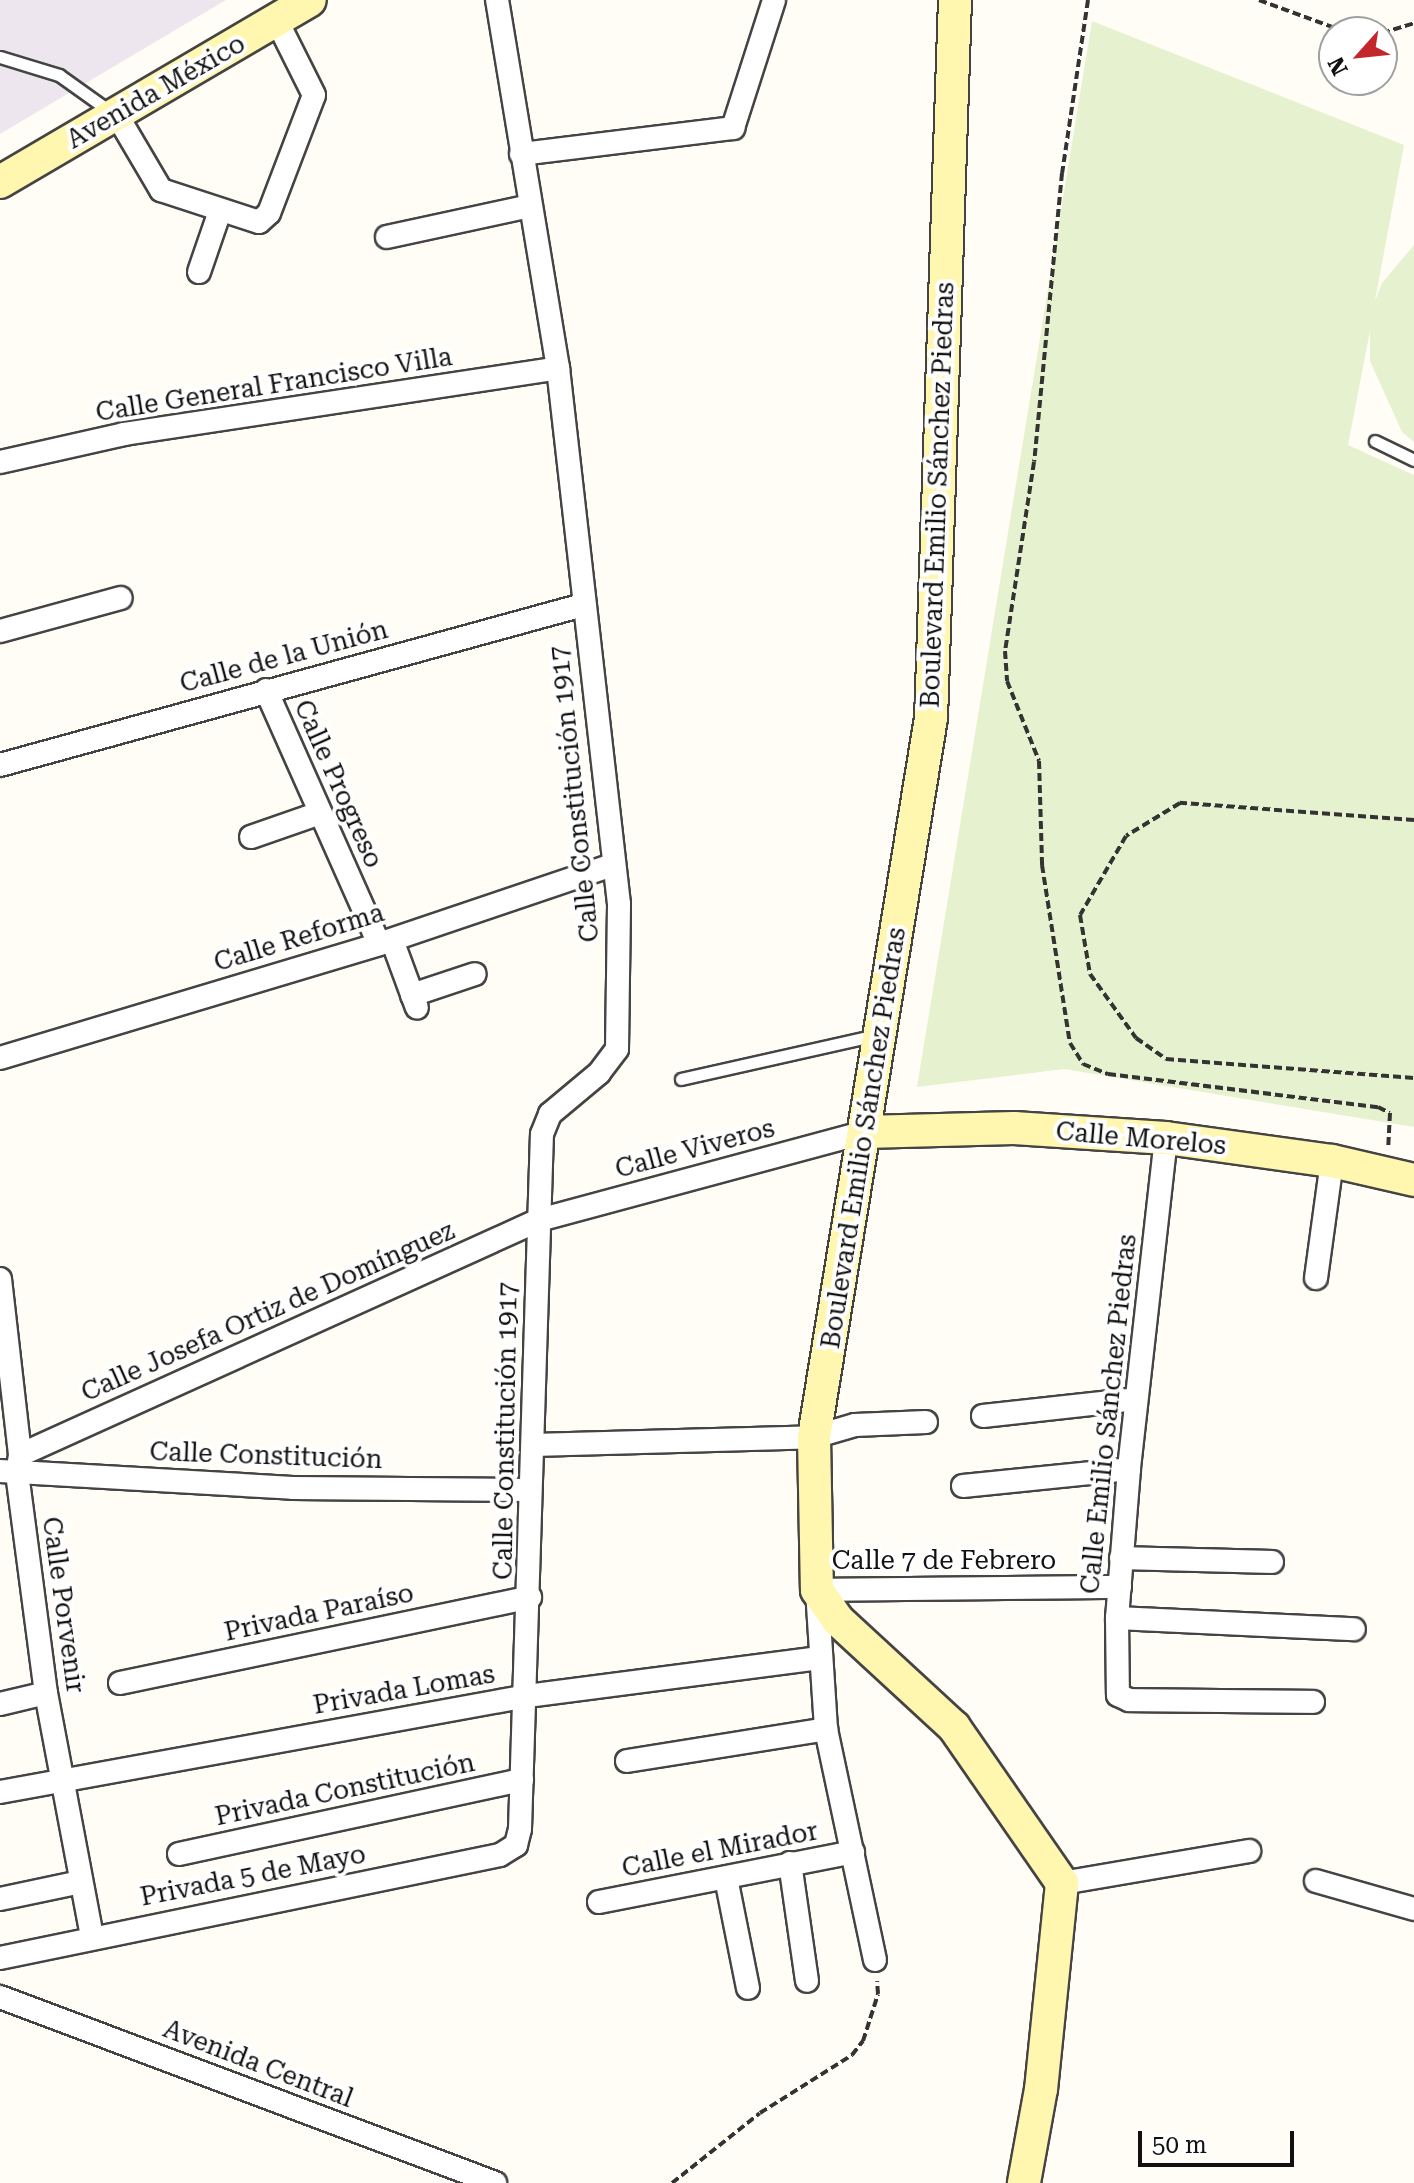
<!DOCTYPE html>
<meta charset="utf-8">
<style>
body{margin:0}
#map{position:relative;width:1414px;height:2183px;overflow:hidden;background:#fffdf5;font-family:"Roboto Serif",serif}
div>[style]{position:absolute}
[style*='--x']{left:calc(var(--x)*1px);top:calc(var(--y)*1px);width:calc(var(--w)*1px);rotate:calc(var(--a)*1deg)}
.industrial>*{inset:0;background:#eee6ef}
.pitch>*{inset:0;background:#e6f2cf}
.path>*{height:4px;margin-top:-2px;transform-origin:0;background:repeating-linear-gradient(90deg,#333 0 8px,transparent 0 12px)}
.roads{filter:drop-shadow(2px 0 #444) drop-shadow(-2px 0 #444) drop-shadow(0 2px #444) drop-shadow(0 -2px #444)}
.lane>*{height:11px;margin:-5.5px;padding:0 5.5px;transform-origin:5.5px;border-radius:5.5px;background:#fff}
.street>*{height:22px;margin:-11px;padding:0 11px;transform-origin:11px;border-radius:11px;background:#fff}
.secondary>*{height:32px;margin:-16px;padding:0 16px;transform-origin:16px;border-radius:16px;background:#fff6b0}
span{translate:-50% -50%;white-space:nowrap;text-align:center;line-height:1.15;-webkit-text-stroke:8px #fff;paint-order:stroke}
.street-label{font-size:26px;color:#111}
.north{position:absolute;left:1318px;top:16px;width:80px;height:80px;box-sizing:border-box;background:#fff;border:2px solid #a0a0a0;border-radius:50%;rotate:243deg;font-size:22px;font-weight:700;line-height:32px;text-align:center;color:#111}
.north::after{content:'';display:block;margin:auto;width:28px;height:36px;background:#c4262e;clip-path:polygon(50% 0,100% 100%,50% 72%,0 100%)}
.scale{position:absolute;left:1138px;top:2131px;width:156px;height:36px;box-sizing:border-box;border:4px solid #111;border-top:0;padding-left:10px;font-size:24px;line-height:28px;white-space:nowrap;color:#111;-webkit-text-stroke:6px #fff;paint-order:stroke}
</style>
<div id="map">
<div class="industrial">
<i style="clip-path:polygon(0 0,226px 0,0 134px)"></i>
</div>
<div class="pitch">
<i style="clip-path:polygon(1092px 21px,1404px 145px,1375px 301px,1382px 283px,1414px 245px,1414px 442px,1402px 432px,1370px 361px,1370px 331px,1348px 445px,1414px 475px,1414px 1127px,1064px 1069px,917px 1087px)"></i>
</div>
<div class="path">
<i style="--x:1088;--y:0;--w:175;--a:98.5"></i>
<i style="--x:1062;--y:173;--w:290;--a:95.5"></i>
<i style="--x:1034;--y:462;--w:191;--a:98.7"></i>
<i style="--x:1005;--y:651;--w:30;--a:86"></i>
<i style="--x:1007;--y:681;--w:86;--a:68.2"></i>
<i style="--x:1039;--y:761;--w:104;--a:88.3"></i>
<i style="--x:1042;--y:865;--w:180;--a:81.1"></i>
<i style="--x:1070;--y:1043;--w:25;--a:58"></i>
<i style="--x:1083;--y:1064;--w:27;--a:22"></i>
<i style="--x:1108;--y:1074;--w:272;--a:7"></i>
<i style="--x:1378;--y:1107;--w:13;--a:27"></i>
<i style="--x:1390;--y:1113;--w:34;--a:93"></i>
<i style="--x:1259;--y:0;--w:93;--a:20.2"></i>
<i style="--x:1382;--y:33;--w:34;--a:-17"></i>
<i style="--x:1414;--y:820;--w:235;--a:-175.8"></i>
<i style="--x:1180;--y:803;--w:63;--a:148.6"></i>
<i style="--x:1126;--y:836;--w:91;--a:120.2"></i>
<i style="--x:1080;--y:915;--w:60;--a:80.4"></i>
<i style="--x:1090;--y:974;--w:79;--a:54.3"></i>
<i style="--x:1136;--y:1038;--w:37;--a:35"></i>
<i style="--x:1166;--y:1059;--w:249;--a:4.4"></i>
<i style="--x:672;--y:2183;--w:112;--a:-38.5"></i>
<i style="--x:760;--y:2113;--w:109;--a:-32.2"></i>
<i style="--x:852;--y:2055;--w:18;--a:-52"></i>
<i style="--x:863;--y:2041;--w:49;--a:-72.3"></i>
<i style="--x:878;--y:1994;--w:13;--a:-94"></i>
</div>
<div class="roads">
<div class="lane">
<i style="--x:0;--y:57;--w:62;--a:17"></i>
<i style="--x:59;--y:75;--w:65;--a:35.6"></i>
<i style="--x:1375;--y:441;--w:43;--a:26"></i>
<i style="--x:681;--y:1079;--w:200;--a:-12.7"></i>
</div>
<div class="street">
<i style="--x:118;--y:117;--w:85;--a:59.5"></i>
<i style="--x:161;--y:190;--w:103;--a:18.1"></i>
<i style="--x:259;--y:222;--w:13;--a:-42"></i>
<i style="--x:269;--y:213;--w:126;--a:-69.1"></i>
<i style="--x:314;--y:95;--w:83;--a:-116.6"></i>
<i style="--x:521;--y:154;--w:214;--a:-7"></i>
<i style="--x:733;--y:128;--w:134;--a:-72.2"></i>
<i style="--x:387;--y:237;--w:146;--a:-12.2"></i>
<i style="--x:199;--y:272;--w:65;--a:-71"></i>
<i style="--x:0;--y:462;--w:127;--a:-12.7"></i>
<i style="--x:124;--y:434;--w:439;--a:-8.6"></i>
<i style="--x:0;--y:631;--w:125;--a:-15.3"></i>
<i style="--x:266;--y:690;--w:278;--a:66"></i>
<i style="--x:0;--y:765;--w:605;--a:-15.35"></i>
<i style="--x:251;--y:837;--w:73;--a:-19.2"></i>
<i style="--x:392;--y:940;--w:72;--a:69.8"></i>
<i style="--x:412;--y:995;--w:66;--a:-18.4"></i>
<i style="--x:0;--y:1058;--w:396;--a:-16.7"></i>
<i style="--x:379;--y:944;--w:246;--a:-18.7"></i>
<i style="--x:1166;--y:1138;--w:333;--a:96.4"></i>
<i style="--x:1129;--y:1469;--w:149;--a:94.6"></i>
<i style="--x:1117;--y:1618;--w:77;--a:89.3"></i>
<i style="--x:1118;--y:1695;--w:12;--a:24"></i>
<i style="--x:1129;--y:1700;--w:184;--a:0.6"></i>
<i style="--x:1316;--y:1278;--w:118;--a:-82.2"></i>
<i style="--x:0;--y:1279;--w:177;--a:83.5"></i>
<i style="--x:20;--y:1455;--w:18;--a:99"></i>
<i style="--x:17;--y:1473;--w:222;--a:82.5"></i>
<i style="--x:46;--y:1693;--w:248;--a:79.3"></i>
<i style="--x:983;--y:1416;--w:154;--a:-6.3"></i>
<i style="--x:533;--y:1445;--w:281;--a:-1.6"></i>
<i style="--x:814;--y:1437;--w:43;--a:-16.3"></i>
<i style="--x:855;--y:1425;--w:71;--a:-2.4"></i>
<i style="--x:20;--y:1455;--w:570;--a:-24.36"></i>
<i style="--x:539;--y:1220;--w:338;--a:-15.1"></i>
<i style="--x:0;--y:1471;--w:293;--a:3.3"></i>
<i style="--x:293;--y:1488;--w:237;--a:0.5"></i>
<i style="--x:963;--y:1486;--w:167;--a:-5.8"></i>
<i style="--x:1121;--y:1558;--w:151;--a:1.5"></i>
<i style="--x:1117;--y:1618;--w:237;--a:2.7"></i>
<i style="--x:120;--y:1683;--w:419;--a:-11.8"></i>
<i style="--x:0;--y:1704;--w:47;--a:-13.4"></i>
<i style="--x:627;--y:1761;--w:202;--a:-9.1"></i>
<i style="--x:0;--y:1792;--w:536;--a:-10.32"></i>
<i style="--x:527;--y:1696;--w:295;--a:-7.4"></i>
<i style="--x:179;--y:1854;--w:351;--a:-12.2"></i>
<i style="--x:790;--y:1863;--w:119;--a:81.8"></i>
<i style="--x:726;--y:1878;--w:112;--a:78.7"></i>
<i style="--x:1316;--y:1881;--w:102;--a:15.9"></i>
<i style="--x:1062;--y:1883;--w:190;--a:-9.7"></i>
<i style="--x:0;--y:1899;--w:83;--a:-11.9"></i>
<i style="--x:599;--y:1902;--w:259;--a:-11.1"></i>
<i style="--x:0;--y:1958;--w:510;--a:-11.64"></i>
<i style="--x:500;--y:1855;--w:19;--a:-32"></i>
<i style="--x:516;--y:1845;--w:16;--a:-76"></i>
<i style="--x:520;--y:1829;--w:695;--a:-88.19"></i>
<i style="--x:542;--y:1134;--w:22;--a:-68"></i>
<i style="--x:550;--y:1114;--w:64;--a:-39.9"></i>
<i style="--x:599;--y:1073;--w:30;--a:-53"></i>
<i style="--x:617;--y:1049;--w:145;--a:-89.2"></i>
<i style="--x:619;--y:904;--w:539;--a:-96.49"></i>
<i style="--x:558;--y:368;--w:373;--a:-99.4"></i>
<i style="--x:875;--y:1960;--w:236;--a:-102"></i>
<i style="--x:826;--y:1729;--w:139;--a:-93.7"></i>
<i style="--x:817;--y:1590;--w:303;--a:-0.6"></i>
<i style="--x:0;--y:1997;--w:529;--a:20.59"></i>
</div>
<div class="secondary">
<i style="--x:955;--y:0;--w:718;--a:91.91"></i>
<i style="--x:931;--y:718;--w:728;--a:99.24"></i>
<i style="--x:814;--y:1437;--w:153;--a:88.9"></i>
<i style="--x:817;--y:1590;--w:37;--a:55"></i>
<i style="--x:838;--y:1620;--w:158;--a:42.7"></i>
<i style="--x:954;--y:1727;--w:190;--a:55.3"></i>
<i style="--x:1062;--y:1883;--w:207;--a:95.8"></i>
<i style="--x:1041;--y:2089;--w:96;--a:100.3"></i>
<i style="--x:0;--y:182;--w:359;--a:-30.4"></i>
<i style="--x:865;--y:1132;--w:149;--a:-1.5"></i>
<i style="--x:1014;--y:1128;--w:152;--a:3.8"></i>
<i style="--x:1166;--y:1138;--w:168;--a:7.9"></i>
<i style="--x:1332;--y:1161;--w:84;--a:13"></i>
</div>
</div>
<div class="street-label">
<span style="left:156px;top:92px;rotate:-30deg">Avenida México</span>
<span style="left:274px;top:385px;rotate:-9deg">Calle General Francisco Villa</span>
<span style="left:938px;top:495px;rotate:-88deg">Boulevard Emilio Sánchez Piedras</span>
<span style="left:284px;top:657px;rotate:-15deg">Calle de la Unión</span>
<span style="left:338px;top:784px;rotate:66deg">Calle Progreso</span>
<span style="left:575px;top:794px;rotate:-96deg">Calle Constitución 1917</span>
<span style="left:299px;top:938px;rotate:-17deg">Calle Reforma</span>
<span style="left:864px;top:1138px;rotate:-81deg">Boulevard Emilio Sánchez Piedras</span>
<span style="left:1141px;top:1139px;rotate:5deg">Calle Morelos</span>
<span style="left:695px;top:1149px;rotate:-15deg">Calle Viveros</span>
<span style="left:268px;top:1312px;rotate:-24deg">Calle Josefa Ortiz de Domínguez</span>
<span style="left:1109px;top:1414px;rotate:-84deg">Calle Emilio Sánchez Piedras</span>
<span style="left:506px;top:1431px;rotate:-89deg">Calle Constitución 1917</span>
<span style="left:266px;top:1456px;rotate:2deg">Calle Constitución</span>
<span style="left:944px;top:1561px">Calle 7 de Febrero</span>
<span style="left:63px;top:1605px;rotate:82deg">Calle Porvenir</span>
<span style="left:319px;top:1613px;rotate:-12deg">Privada Paraíso</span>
<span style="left:404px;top:1690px;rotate:-10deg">Privada Lomas</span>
<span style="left:345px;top:1790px;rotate:-12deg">Privada Constitución</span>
<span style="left:720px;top:1850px;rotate:-11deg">Calle el Mirador</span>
<span style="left:253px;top:1876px;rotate:-11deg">Privada 5 de Mayo</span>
<span style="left:258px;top:2064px;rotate:21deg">Avenida Central</span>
</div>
<div class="north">N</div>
<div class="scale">50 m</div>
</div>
